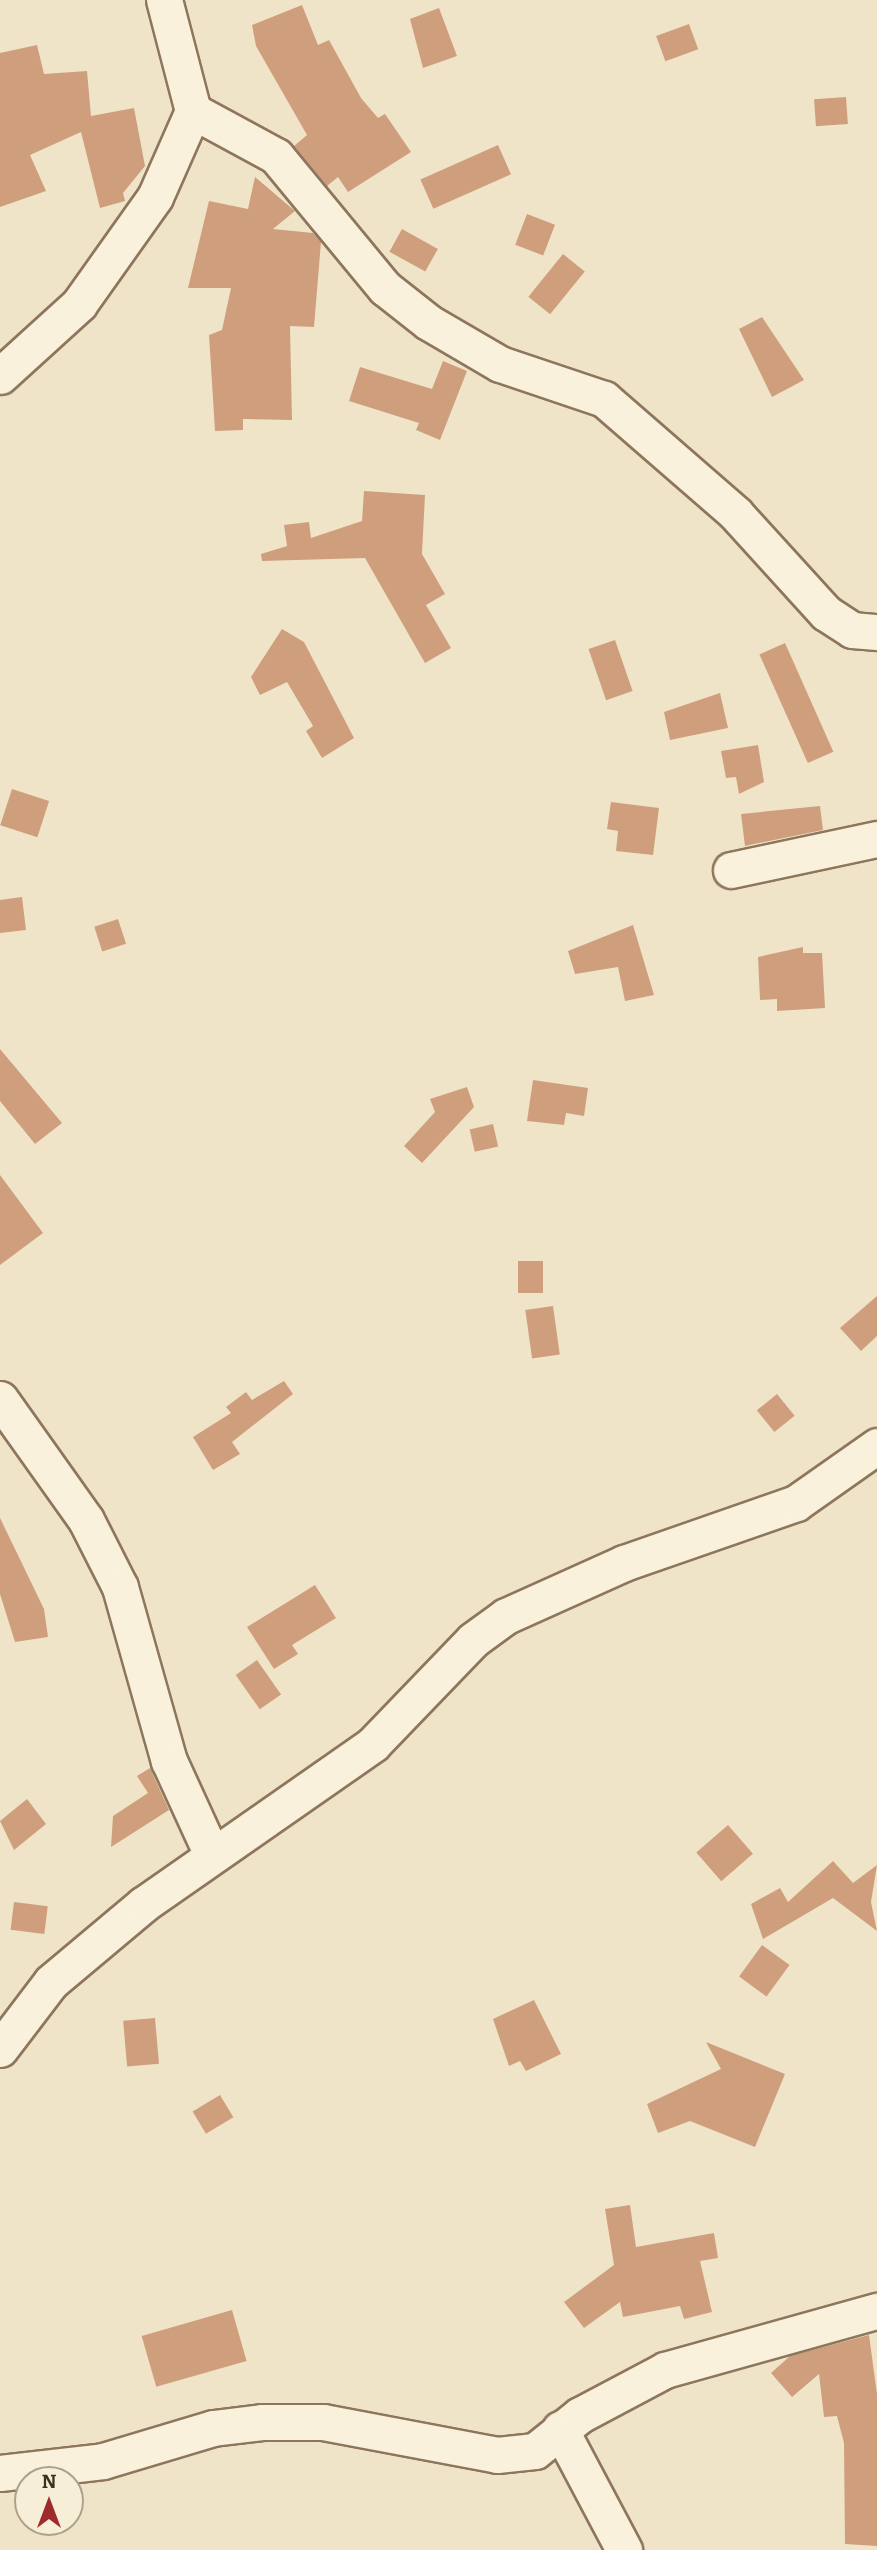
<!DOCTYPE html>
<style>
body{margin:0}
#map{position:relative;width:877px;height:2550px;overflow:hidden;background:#f0e4c8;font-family:Bitter,serif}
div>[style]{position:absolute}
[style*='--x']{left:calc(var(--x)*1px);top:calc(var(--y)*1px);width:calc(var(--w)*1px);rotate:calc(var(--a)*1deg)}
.building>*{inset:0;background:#cf9f7d;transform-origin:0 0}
.roads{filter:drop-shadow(2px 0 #8d765c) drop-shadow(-2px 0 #8d765c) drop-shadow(0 2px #8d765c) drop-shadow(0 -2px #8d765c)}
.minor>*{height:35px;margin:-17.5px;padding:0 17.5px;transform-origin:17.5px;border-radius:17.5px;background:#faf1dc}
span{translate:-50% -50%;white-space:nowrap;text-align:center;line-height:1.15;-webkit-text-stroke:6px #f7eed8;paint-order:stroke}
.north{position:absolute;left:14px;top:2466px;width:70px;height:70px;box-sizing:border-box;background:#f7eed8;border:2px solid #ada18e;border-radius:50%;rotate:0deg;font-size:19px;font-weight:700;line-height:28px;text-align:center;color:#3d2e20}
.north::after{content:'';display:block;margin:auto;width:24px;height:32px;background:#9e2a2b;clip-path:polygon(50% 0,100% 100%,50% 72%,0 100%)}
</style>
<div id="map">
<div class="building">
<i style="clip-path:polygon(302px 5px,318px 45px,329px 40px,361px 98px,378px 118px,385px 114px,411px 152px,348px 192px,338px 177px,327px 186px,294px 146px,307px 135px,256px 46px,252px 25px)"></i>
<i style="clip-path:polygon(439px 8px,457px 56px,423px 68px,410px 19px)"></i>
<i style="left:689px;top:24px;width:27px;height:35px;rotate:70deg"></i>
<i style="clip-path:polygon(37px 45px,44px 74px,87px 71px,91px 116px,134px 108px,145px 166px,123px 193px,125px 201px,100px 208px,81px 132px,30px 155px,46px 191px,0 207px,0 53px)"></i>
<i style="left:846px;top:97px;width:27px;height:32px;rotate:86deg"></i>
<i style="left:498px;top:145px;width:32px;height:85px;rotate:66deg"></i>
<i style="clip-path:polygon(255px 177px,295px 211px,273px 229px,313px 233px,321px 242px,314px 327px,290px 326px,292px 420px,243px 419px,243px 430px,215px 431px,209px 335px,222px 330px,231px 288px,188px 288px,209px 201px,248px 209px)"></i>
<i style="left:527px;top:214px;width:30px;height:33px;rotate:21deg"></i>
<i style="left:402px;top:229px;width:41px;height:26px;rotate:29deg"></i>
<i style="left:563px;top:254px;width:28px;height:55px;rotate:39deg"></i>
<i style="clip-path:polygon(762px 317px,804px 380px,772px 397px,739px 329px)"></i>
<i style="clip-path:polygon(443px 361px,467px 371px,440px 440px,416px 430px,419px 423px,349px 401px,360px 367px,432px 389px)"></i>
<i style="clip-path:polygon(364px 491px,425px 495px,422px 554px,445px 594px,426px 605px,451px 648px,425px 663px,365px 558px,262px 561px,261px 554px,287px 546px,284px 525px,309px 522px,311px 538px,362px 521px)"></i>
<i style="clip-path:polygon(282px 629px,304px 642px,354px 738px,322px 758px,306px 731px,313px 726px,287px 682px,260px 695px,251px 677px)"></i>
<i style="left:615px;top:640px;width:54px;height:28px;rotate:71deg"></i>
<i style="left:785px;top:643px;width:119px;height:28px;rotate:66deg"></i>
<i style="clip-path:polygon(720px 693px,728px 728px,670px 740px,664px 712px)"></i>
<i style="clip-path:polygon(758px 745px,764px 782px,739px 794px,736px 777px,726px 778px,721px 751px)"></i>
<i style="left:12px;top:789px;width:39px;height:38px;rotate:18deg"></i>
<i style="clip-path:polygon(611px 802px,659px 808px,653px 855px,616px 851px,618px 831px,607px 829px)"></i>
<i style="clip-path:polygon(820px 806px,823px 830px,745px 846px,741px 814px)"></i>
<i style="clip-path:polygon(22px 897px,26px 930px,0 933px,0 900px)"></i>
<i style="left:118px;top:919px;width:26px;height:25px;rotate:72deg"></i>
<i style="clip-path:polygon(633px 925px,654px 995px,625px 1001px,618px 967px,575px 974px,568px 951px)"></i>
<i style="clip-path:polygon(803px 947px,803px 953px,822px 953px,825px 1008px,777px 1011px,777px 999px,760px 1000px,758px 957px)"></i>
<i style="clip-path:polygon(0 1049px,62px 1123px,35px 1144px,0 1101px)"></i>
<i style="clip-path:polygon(533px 1080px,588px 1088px,584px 1116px,566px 1113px,564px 1125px,527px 1121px)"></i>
<i style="clip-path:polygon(467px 1087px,474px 1107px,422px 1163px,404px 1146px,435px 1112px,430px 1099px)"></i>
<i style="left:493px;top:1124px;width:23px;height:24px;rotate:77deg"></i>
<i style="clip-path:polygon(0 1175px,43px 1233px,0 1265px)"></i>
<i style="left:543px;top:1261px;width:32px;height:25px;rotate:90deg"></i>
<i style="clip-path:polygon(877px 1296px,877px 1336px,861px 1351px,840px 1328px)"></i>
<i style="left:553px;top:1306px;width:49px;height:28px;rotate:82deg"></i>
<i style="clip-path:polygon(284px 1381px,293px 1394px,232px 1442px,240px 1454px,213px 1470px,193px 1437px,231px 1413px,226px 1407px,246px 1392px,252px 1400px)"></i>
<i style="left:777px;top:1394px;width:28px;height:26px;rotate:51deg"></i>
<i style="clip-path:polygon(0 1518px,44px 1609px,48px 1637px,15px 1642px,0 1594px)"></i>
<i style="clip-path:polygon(315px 1585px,336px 1618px,292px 1645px,298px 1654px,274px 1669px,247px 1627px)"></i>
<i style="left:257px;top:1660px;width:42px;height:26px;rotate:55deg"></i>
<i style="clip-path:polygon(150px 1768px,169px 1810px,111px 1847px,113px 1816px,148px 1793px,137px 1776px)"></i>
<i style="clip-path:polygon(27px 1799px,46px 1824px,14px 1850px,0 1821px)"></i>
<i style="left:728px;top:1825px;width:38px;height:42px;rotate:49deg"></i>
<i style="clip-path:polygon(833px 1861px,853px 1883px,877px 1865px,871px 1902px,877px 1931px,833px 1898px,763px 1939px,751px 1904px,780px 1888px,788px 1902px)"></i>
<i style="left:14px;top:1902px;width:34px;height:28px;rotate:7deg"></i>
<i style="left:762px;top:1945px;width:34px;height:39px;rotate:36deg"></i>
<i style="clip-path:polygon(534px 2000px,561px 2054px,526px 2071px,520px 2061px,509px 2066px,493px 2019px)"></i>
<i style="left:155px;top:2018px;width:46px;height:32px;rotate:85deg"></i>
<i style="clip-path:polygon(706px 2042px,785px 2074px,755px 2147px,690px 2121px,658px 2133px,647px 2104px,721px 2069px)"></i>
<i style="left:220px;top:2095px;width:26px;height:32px;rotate:59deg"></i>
<i style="clip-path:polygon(630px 2205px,636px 2247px,714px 2233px,718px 2258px,700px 2261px,712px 2312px,684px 2319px,680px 2306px,623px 2317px,620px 2302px,584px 2328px,564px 2302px,614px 2265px,605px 2209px)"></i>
<i style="left:232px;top:2310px;width:53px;height:94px;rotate:74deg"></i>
<i style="clip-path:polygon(869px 2335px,877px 2394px,877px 2546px,845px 2544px,844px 2443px,837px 2416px,824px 2417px,819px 2374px,792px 2397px,771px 2373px,790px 2356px)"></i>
</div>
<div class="roads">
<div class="minor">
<i style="--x:193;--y:111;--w:94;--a:28.5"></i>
<i style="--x:276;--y:156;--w:171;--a:50.5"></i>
<i style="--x:385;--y:288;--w:55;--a:38.3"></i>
<i style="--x:428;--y:322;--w:83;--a:30.3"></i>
<i style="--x:500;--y:364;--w:110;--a:18.6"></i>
<i style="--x:604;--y:399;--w:174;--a:41"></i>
<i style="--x:735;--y:513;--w:135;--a:47.7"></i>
<i style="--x:826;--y:613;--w:31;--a:33"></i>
<i style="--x:852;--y:630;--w:25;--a:5"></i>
<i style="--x:0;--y:376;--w:107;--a:-42.3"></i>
<i style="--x:79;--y:304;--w:131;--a:-54.6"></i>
<i style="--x:155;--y:197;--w:94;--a:-66.2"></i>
<i style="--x:193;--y:111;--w:115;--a:-104.6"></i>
<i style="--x:731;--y:870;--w:149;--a:-12"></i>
<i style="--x:0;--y:1399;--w:148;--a:54.6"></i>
<i style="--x:86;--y:1520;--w:75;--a:63.1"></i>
<i style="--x:120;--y:1587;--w:181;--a:74.3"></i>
<i style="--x:169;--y:1761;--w:103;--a:65.4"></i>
<i style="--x:0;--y:2049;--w:84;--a:-52.7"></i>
<i style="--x:51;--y:1982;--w:121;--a:-40"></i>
<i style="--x:144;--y:1904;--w:279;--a:-34.9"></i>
<i style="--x:373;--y:1744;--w:144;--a:-46.1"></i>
<i style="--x:473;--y:1640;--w:41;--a:-36"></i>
<i style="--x:506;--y:1616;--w:129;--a:-24.2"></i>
<i style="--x:624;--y:1563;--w:182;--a:-19.2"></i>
<i style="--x:796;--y:1503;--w:99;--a:-35.1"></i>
<i style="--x:560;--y:2429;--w:137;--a:62.1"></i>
<i style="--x:0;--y:2473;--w:104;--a:-6.6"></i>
<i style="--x:103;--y:2461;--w:115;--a:-16.7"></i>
<i style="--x:213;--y:2428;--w:49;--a:-7"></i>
<i style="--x:262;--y:2422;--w:61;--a:0"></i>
<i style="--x:323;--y:2422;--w:177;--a:10.7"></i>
<i style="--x:497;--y:2455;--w:38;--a:-6"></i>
<i style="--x:535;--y:2451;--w:58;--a:-38.7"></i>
<i style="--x:580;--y:2415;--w:96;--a:-27.9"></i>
<i style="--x:665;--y:2370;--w:220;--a:-15.6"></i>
</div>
</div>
<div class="north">N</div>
</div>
